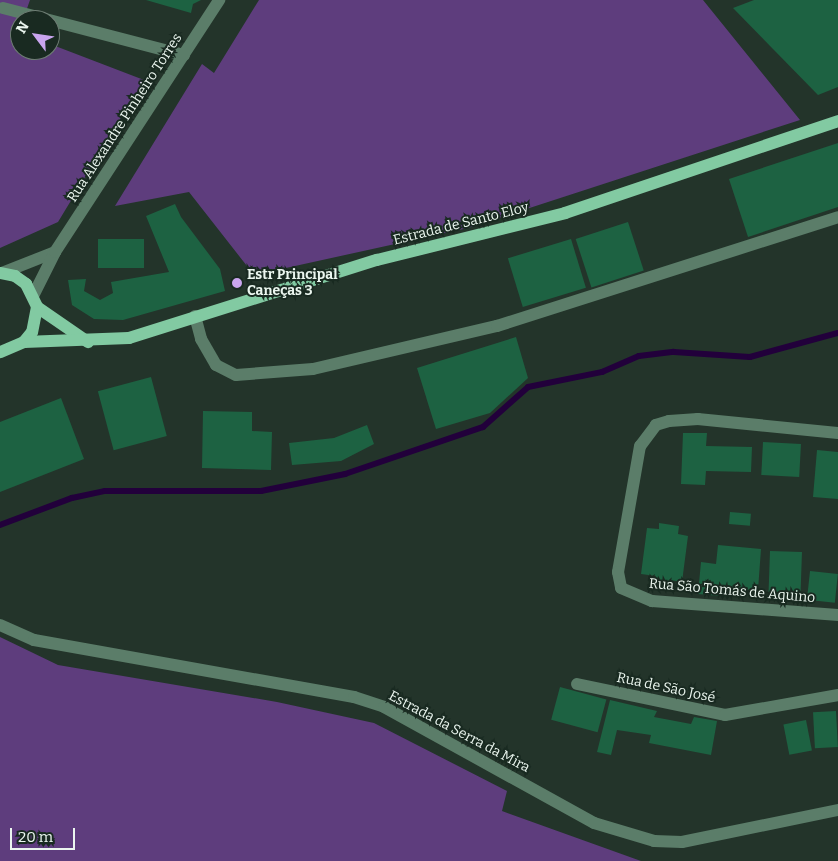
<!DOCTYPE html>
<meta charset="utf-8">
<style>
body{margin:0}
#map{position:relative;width:838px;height:861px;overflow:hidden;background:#23342a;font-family:Bitter,serif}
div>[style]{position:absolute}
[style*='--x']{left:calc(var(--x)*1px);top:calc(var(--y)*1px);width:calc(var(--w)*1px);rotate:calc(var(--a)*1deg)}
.green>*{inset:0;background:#5e3d7d}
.stream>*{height:6px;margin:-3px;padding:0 3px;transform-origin:3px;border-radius:3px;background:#22003b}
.building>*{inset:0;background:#1d6242;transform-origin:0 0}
.minor>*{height:12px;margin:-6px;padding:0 6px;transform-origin:6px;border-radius:6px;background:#5b7d69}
.major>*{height:12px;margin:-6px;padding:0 6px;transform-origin:6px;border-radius:6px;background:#82caa2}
.dots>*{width:14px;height:14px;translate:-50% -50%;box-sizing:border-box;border:2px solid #192a21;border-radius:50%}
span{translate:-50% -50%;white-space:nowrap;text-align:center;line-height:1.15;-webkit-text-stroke:4px #192a21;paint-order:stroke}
.street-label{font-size:14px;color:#ebf6ef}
.poi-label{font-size:14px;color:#ebf6ef;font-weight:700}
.left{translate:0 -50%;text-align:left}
.north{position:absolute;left:10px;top:10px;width:50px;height:50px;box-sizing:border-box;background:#192a21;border:1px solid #6d7c73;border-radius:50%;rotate:301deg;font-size:14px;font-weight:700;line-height:20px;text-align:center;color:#ebf6ef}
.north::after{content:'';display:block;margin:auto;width:18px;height:22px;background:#c9a5ee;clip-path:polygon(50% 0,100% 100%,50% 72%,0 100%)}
.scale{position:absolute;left:10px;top:828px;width:65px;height:22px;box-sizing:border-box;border:2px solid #ebf6ef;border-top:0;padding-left:6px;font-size:15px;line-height:18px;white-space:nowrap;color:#ebf6ef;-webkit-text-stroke:4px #192a21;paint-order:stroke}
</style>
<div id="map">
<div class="green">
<i style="clip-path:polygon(0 0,30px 0,23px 20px,20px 20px,20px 50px,50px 50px,50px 44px,144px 80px,58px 222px,0 248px)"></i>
<i style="clip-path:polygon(259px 0,703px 0,800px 120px,468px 228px,254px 275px,189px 192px,115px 206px,202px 64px,214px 73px)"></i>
<i style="clip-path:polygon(0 637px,58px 665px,277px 702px,374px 723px,507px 791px,502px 811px,641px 861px,0 861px)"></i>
</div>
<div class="stream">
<i style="--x:0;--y:525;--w:77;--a:-20.6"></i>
<i style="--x:72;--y:498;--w:34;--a:-12"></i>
<i style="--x:105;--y:491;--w:156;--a:0"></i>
<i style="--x:261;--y:491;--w:86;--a:-11.4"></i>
<i style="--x:345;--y:474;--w:146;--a:-18.8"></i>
<i style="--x:483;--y:427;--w:60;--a:-41.6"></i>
<i style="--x:528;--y:387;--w:76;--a:-11.5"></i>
<i style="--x:602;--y:372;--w:40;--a:-23.4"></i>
<i style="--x:639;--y:356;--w:35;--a:-7"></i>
<i style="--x:674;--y:352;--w:76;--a:3.8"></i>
<i style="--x:750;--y:357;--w:91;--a:-15.3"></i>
</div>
<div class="building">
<i style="clip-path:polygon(146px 0,201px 0,193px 4px,191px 13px)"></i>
<i style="clip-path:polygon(754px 0,838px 0,838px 87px,818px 95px,733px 8px)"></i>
<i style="clip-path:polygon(838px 143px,838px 207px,748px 237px,729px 179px)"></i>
<i style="clip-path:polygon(175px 204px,181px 217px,220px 269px,225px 291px,123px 320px,94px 319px,72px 305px,68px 280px,86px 279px,84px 291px,100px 300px,113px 293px,111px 282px,169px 272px,146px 216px)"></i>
<i style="left:628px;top:222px;width:51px;height:55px;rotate:72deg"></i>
<i style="left:144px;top:239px;width:29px;height:46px;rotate:90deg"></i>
<i style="left:571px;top:239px;width:51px;height:66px;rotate:73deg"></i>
<i style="clip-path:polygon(516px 337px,528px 378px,490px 413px,436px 429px,417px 368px)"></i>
<i style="left:151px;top:377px;width:61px;height:55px;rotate:75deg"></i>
<i style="clip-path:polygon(61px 398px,84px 459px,0 492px,0 422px)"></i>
<i style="clip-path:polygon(203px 411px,252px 412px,252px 431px,272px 432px,271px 470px,202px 468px)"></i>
<i style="clip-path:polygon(367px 425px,374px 444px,341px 461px,292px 465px,289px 443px,334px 438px)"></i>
<i style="clip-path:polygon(683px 433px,707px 433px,706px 446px,752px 447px,751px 472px,706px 471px,705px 485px,681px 484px)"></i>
<i style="left:763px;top:442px;width:38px;height:33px;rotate:3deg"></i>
<i style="clip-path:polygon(817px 450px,838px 452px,838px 499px,813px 497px)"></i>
<i style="left:730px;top:512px;width:21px;height:12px;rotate:5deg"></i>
<i style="clip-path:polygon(659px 523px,679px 526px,678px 534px,688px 536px,682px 582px,670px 580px,669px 587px,654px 585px,656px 576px,641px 574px,647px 528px,659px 529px)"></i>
<i style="clip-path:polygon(718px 545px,761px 549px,758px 590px,732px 589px,731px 597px,698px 594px,701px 562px,716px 564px)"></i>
<i style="left:770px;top:551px;width:32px;height:41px;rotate:2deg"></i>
<i style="left:810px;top:571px;width:28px;height:29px;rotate:6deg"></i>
<i style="left:560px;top:687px;width:48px;height:34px;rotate:15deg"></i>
<i style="clip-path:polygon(610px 700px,657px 711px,654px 717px,691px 724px,694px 717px,717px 721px,711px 755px,649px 743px,651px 735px,617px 730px,611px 755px,597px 752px)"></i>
<i style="left:836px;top:711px;width:36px;height:23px;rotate:87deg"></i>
<i style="left:806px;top:720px;width:31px;height:23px;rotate:79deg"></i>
</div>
<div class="minor">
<i style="--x:3;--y:8;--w:187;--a:14.6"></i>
<i style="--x:2;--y:273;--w:57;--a:-21.6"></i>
<i style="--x:34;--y:294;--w:47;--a:-63.4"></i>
<i style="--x:55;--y:252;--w:301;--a:-56.9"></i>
<i style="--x:195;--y:316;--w:24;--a:75"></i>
<i style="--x:201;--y:339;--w:30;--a:60"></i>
<i style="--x:216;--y:365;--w:22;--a:27"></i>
<i style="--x:236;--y:375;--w:77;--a:-4.5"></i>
<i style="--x:313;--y:369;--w:189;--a:-13.2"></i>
<i style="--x:497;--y:326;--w:358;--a:-17.7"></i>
<i style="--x:838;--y:433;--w:141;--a:-174.3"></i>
<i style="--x:698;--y:419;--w:29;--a:176"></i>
<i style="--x:669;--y:421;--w:14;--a:163"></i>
<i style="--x:656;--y:425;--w:26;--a:127"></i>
<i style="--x:640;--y:446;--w:128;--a:99.9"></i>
<i style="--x:618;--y:572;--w:16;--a:79"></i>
<i style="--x:621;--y:588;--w:34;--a:23"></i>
<i style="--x:652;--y:601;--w:187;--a:4.3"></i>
<i style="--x:0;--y:625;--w:37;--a:24"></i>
<i style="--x:34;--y:640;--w:325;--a:10.1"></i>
<i style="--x:354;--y:697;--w:32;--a:18"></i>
<i style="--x:384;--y:707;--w:240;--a:28.9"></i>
<i style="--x:594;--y:823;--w:63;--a:16.7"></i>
<i style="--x:654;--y:841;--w:28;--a:2"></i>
<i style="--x:682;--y:842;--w:159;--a:-11.6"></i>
<i style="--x:577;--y:684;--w:151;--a:11.8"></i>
<i style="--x:725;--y:715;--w:115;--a:-10"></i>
</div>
<div class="major">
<i style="--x:0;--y:273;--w:15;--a:11"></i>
<i style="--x:15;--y:276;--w:14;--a:36"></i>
<i style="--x:26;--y:284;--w:25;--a:64"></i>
<i style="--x:37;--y:307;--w:25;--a:101"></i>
<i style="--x:32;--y:332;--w:13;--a:129"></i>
<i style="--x:24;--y:342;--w:26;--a:157"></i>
<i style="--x:37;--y:307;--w:62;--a:34.5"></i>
<i style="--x:24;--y:342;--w:105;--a:-2.2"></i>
<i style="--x:129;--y:338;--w:260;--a:-17.5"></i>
<i style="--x:377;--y:260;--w:194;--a:-14"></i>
<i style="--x:565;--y:213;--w:288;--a:-18.6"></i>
</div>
<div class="dots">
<i style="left:237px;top:283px;background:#c9a5ee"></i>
</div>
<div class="street-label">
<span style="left:125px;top:118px;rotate:-57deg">Rua Alexandre Pinheiro Torres</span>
<span style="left:461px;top:224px;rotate:-14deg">Estrada de Santo Eloy</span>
<span style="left:732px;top:591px;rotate:5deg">Rua São Tomás de Aquino</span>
<span style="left:666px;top:688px;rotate:12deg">Rua de São José</span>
<span style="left:459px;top:732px;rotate:28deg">Estrada da Serra da Mira</span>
</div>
<div class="poi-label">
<span class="left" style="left:247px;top:283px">Estr Principal<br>Caneças 3</span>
</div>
<div class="north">N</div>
<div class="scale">20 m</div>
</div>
